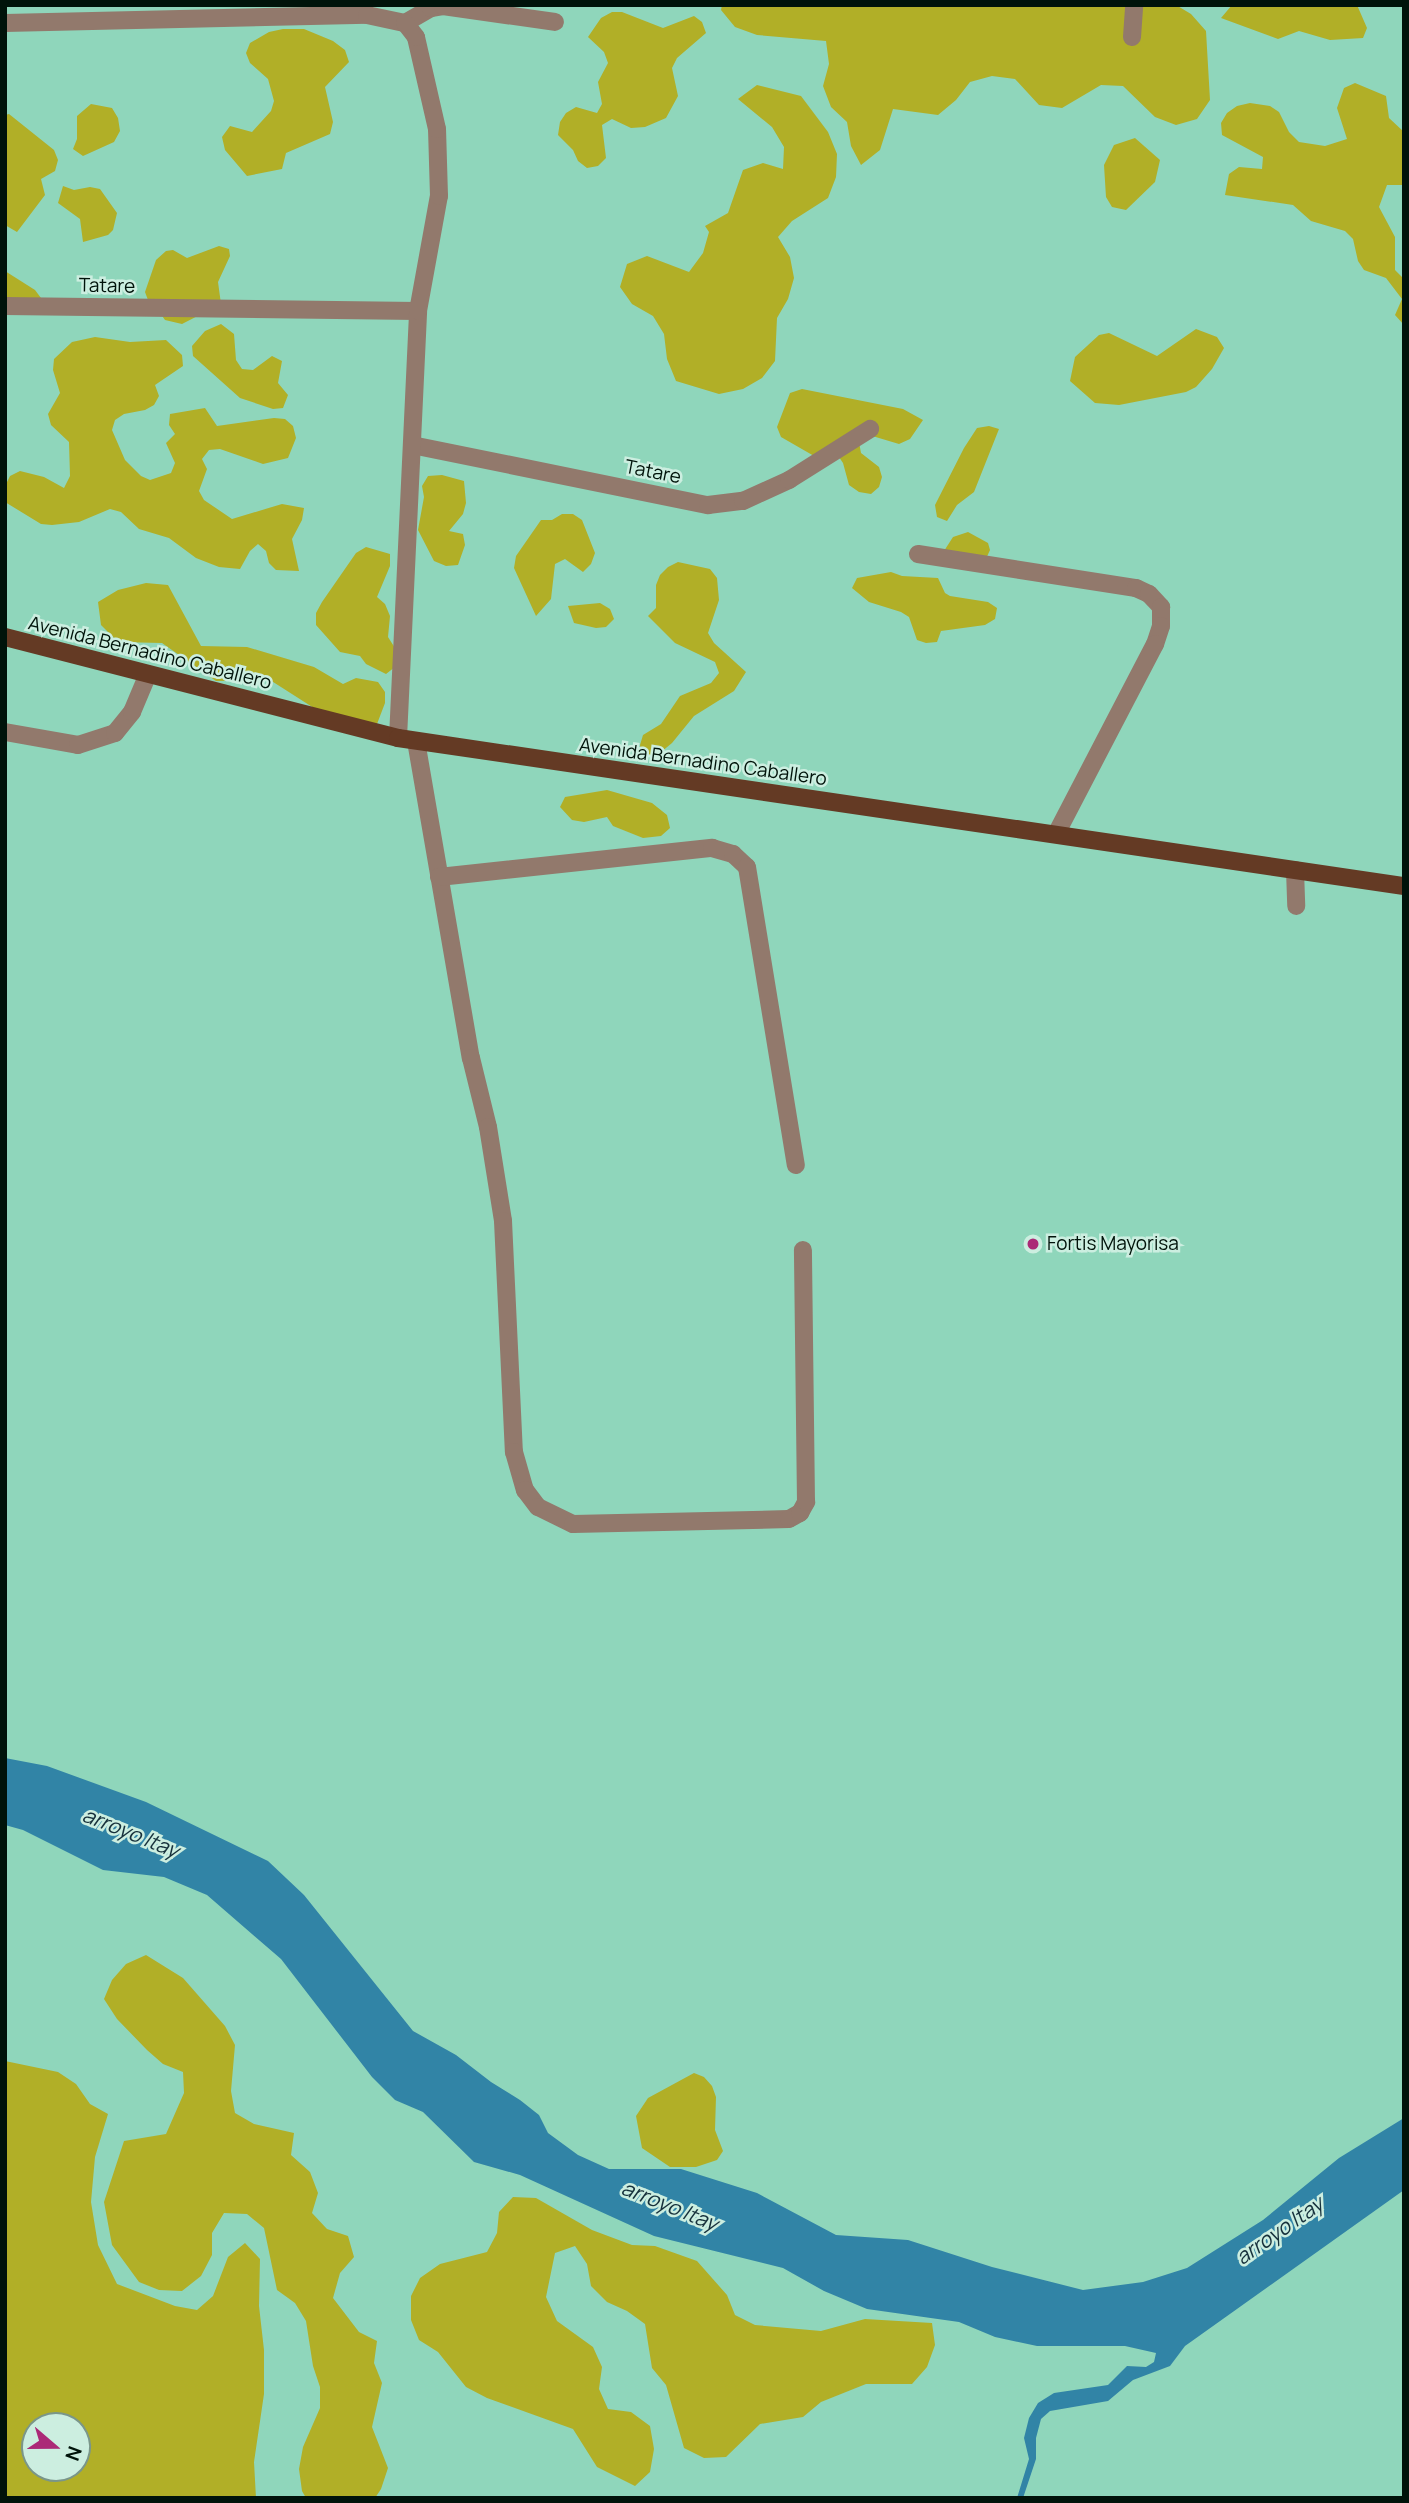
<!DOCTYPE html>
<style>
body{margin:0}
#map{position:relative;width:1409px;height:2503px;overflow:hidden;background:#8fd6bb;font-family:Manrope,sans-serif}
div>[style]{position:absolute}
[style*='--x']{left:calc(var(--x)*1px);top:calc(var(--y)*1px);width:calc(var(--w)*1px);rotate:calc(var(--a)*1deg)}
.green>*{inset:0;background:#b1af27}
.water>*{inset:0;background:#3184a6}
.minor>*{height:18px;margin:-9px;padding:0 9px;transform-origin:9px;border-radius:9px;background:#92796c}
.major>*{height:18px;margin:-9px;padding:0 9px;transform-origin:9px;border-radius:9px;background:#643a24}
.dots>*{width:19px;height:19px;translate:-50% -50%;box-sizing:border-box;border:4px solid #cceee0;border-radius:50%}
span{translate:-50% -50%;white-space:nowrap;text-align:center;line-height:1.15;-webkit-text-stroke:5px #cceee0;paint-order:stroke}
.street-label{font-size:19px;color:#00130a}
.poi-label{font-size:19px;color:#00130a}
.left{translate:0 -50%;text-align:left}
.water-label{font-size:21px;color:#16303b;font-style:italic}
.frame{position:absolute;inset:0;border:7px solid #00130a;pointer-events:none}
.north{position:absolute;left:21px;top:2412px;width:70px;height:70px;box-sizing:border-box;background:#cceee0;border:2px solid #7a968a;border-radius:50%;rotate:110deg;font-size:19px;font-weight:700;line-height:28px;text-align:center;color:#00130a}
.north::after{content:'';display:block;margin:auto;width:24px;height:32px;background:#ab2a77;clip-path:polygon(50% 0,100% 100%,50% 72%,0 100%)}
</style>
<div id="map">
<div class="green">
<i style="clip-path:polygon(722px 5px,1176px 5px,1191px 14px,1206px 31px,1210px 100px,1197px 119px,1176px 125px,1155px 117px,1123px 86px,1101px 85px,1062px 108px,1039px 105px,1015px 79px,992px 76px,970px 82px,956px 100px,938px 115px,893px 109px,880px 150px,861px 165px,851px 146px,847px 122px,831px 107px,823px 86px,829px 64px,826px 41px,757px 35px,735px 27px,721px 10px)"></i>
<i style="clip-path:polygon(1232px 5px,1357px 5px,1367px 28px,1363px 38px,1330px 40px,1299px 31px,1278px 39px,1221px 18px)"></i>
<i style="clip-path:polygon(612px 12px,622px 12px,663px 28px,694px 16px,702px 22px,706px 33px,677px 58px,672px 68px,678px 96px,666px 118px,645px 127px,631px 128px,612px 119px,602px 125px,606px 158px,598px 166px,587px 168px,578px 161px,573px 150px,558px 135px,560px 122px,566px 113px,576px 107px,597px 113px,602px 104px,598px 82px,608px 63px,604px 52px,588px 37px,601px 18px)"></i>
<i style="clip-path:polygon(283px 29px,304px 29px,333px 41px,345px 50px,349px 62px,325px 87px,333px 122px,330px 134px,286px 153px,282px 169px,247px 176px,225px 150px,222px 137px,230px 126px,252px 132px,271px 111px,274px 101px,268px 79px,250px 63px,246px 53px,250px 43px,269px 32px)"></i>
<i style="clip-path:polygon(1355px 83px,1386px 96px,1389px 118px,1404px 132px,1404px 185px,1387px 185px,1379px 207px,1395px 237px,1395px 270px,1404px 279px,1404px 325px,1395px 315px,1402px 299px,1386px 278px,1364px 270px,1358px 261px,1353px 239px,1345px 231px,1311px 221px,1293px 205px,1225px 195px,1229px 174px,1239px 167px,1262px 169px,1263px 157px,1222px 135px,1221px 123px,1227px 113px,1237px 106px,1250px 103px,1270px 106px,1279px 112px,1289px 132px,1299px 142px,1325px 146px,1347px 139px,1337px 108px,1344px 88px)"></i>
<i style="clip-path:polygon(757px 85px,801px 96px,828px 132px,837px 154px,836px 177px,828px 198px,792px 221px,778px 237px,790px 257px,794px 278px,788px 299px,777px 318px,775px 361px,762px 378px,743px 389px,719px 394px,676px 381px,667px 359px,664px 334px,653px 316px,632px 304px,620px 287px,627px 264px,647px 256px,689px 272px,703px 253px,709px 232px,705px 226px,728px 213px,743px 170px,763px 163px,783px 169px,784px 147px,772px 127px,738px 99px)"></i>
<i style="clip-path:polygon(91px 104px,112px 108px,118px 118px,120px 131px,114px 142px,83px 156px,73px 149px,77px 139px,77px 116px)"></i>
<i style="clip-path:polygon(9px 114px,54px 150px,58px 160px,55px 171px,41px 179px,45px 195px,17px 232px,5px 225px,5px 115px)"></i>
<i style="clip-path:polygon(1135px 138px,1160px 160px,1155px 182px,1126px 210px,1112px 207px,1106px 197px,1104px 165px,1114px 145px)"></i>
<i style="clip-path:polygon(63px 186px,74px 190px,90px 187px,100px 189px,117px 213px,113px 230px,108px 235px,83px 242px,80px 219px,58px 203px)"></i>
<i style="clip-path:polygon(219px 246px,229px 249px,230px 256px,218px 282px,221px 304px,182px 324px,165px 320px,158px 310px,151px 308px,145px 292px,156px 260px,166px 251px,173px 250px,187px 258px)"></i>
<i style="clip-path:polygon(5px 271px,35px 290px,41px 298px,5px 312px)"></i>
<i style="clip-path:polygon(221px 324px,234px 334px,236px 360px,242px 369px,253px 370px,272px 356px,282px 361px,278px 383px,288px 395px,283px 408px,273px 409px,240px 398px,193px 356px,192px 346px,205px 331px)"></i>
<i style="clip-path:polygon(1196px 329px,1217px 337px,1224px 348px,1212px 369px,1196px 387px,1186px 392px,1119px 405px,1095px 403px,1070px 381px,1075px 357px,1099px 335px,1109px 333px,1157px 356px)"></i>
<i style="clip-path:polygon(95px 337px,130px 342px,166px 340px,182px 355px,183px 366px,155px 385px,159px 396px,154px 405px,145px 410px,124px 414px,115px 420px,112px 430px,125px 460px,141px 476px,150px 480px,171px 473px,175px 463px,166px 443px,175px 434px,169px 425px,170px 414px,205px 408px,217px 426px,274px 418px,285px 419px,293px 426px,296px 438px,288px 458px,263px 464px,220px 449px,209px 450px,202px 459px,207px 469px,199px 491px,204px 500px,232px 519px,282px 504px,304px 508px,302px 520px,292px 539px,299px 571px,276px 570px,269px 563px,266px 551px,258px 544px,250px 551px,240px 569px,219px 567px,196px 558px,169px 538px,139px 529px,121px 512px,110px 509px,79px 522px,52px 525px,41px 524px,5px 502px,5px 486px,10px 476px,20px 471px,44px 477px,64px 488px,70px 476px,69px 442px,51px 425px,48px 414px,60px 393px,53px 370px,54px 359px,72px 342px)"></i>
<i style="clip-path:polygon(802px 389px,903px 409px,923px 420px,910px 439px,899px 444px,869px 435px,859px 442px,861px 453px,879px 467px,882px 477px,879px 487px,871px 494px,859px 492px,849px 485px,843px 463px,837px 454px,821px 460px,781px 437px,777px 427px,790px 393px)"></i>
<i style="clip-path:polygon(989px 426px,999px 429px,974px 492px,957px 505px,947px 521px,937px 517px,935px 505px,964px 448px,977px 428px)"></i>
<i style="clip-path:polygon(442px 475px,464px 481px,466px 503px,463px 514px,449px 531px,463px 534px,465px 545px,458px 565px,446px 566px,434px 561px,418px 530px,424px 497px,422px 486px,428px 476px)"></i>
<i style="clip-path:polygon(562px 514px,573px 514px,582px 520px,595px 553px,591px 564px,583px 572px,565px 559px,555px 564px,551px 599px,536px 616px,514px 568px,516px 556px,541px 520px,552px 520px)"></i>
<i style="clip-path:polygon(968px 532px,988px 543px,990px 550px,985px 561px,944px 551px,953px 537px)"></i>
<i style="clip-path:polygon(366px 547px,390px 554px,390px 566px,377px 597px,385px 604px,390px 616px,388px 637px,400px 656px,395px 667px,386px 674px,366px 664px,360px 656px,340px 652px,316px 625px,316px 613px,322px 602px,356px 553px)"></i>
<i style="clip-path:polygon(678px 562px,710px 569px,717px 578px,719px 600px,708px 633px,714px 643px,746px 672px,734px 691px,694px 716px,672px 743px,655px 757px,642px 756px,640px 745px,643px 735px,661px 724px,680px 696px,711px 683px,719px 673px,715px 662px,675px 643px,648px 616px,656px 608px,656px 585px,660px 575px,668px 567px)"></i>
<i style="clip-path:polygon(891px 572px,902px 576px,938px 578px,945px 593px,950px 596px,988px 602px,997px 608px,995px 619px,985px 625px,941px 631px,937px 642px,926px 643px,917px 640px,909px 617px,901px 612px,869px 602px,852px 588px,857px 578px)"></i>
<i style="clip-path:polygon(146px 583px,168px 585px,201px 646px,247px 647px,314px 667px,343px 684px,356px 678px,378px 682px,385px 692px,385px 703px,377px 724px,317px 710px,270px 680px,216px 681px,162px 643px,118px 642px,101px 625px,98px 602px,118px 590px)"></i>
<i style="clip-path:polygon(600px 603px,610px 609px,614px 619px,606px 627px,596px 628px,574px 623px,568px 606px)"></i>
<i style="clip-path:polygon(607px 790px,652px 803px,667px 815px,670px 828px,661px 836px,643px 838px,613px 826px,607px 817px,584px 822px,572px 820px,560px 807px,565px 797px)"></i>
<i style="clip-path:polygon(146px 1955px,183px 1978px,225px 2026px,235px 2045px,231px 2091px,235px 2113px,254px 2124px,294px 2133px,291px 2155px,310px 2172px,318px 2193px,312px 2213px,327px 2229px,348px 2236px,354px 2257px,340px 2273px,333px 2298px,359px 2332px,377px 2341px,374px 2363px,382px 2383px,372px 2427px,388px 2468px,381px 2489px,375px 2498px,306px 2498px,302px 2491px,299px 2469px,303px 2447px,320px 2408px,320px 2387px,313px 2366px,306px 2321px,295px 2303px,277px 2290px,264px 2228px,247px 2214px,224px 2213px,212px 2233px,212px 2255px,201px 2276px,182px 2291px,159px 2290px,139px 2282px,112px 2245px,104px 2202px,124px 2141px,166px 2134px,184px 2093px,183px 2072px,163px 2064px,147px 2050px,117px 2019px,104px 1999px,112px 1980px,126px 1964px)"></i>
<i style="clip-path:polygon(evenodd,5px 2061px,58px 2072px,76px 2084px,90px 2104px,108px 2114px,95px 2157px,91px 2202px,98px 2245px,117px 2284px,175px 2306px,197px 2310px,213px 2296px,228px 2257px,245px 2243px,260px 2259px,259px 2306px,264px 2350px,264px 2394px,254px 2462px,256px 2498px,5px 2498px,5px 2061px,35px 2426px,77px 2426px,77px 2468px,35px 2468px,35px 2426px)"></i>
<i style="clip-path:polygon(694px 2073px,704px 2077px,712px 2086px,716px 2097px,715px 2130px,723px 2151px,717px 2160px,696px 2167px,670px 2167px,642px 2148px,636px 2116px,648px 2098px)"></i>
<i style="clip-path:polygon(513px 2197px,536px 2198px,592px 2230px,632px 2245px,655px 2246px,697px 2261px,727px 2295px,735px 2315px,755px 2325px,821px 2331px,865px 2319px,932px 2323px,935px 2345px,927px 2367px,912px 2384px,866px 2384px,821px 2402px,803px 2417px,760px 2424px,726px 2457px,704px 2458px,684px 2448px,666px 2385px,652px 2368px,645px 2324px,627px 2311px,607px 2302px,591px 2286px,587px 2264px,575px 2246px,555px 2253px,546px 2297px,557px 2321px,593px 2347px,602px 2367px,599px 2389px,608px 2409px,631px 2412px,650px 2426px,654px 2449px,650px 2472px,635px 2486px,597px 2467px,573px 2429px,487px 2398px,466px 2387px,438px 2352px,419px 2340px,411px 2320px,411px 2296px,420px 2278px,440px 2264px,487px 2252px,497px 2233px,499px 2212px)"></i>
</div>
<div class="water">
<i style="clip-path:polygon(5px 1758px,47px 1766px,146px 1802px,268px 1861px,304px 1895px,413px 2031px,456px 2055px,491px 2082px,520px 2100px,539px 2115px,548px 2133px,578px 2155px,609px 2169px,681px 2169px,757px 2193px,836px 2235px,908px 2240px,992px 2267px,1083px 2290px,1143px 2282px,1187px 2268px,1263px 2220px,1339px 2158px,1404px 2118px,1404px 2190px,1185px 2346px,1170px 2366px,1133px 2380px,1108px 2401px,1050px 2411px,1041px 2419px,1036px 2438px,1036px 2459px,1023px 2498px,1017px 2498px,1029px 2459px,1024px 2438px,1029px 2418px,1038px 2403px,1054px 2393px,1108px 2385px,1127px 2366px,1146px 2367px,1154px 2362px,1156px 2353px,1125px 2346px,1037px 2346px,995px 2337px,959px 2322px,867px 2309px,824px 2291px,783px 2268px,654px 2236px,520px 2175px,474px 2162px,423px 2112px,395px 2100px,372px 2077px,281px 1959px,207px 1895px,164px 1877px,103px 1870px,23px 1830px,5px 1825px)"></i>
</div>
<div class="minor">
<i style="--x:5;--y:23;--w:362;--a:-1.3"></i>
<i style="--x:367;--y:15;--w:39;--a:12"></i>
<i style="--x:405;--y:23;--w:30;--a:-30"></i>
<i style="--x:431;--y:8;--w:12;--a:-9"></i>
<i style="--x:443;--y:6;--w:113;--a:8.1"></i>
<i style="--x:1132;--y:37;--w:32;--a:-86"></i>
<i style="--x:5;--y:306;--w:413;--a:0.7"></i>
<i style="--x:412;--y:445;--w:302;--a:11.5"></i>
<i style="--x:708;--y:505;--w:35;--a:-7"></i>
<i style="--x:743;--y:501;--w:51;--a:-24.5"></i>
<i style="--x:789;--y:480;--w:96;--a:-32.2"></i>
<i style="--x:918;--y:554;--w:221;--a:8.9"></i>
<i style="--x:1136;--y:588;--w:14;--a:25"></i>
<i style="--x:1149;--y:594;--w:18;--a:47"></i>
<i style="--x:1161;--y:607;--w:19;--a:90"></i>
<i style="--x:1161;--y:626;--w:19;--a:108"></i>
<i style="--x:1155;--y:644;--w:214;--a:117.5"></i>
<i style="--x:5;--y:732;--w:74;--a:10.1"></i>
<i style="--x:78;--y:745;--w:39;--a:-18"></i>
<i style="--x:115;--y:733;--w:27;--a:-51"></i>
<i style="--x:132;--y:712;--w:41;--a:-67.2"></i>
<i style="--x:398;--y:738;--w:427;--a:-87.3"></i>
<i style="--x:418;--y:311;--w:117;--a:-79.7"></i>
<i style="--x:439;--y:196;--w:67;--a:-91.7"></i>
<i style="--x:437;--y:129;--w:94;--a:-102.9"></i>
<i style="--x:416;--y:37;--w:18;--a:-128"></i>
<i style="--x:416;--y:741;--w:322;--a:80.2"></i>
<i style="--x:471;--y:1058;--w:71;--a:76.2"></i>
<i style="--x:488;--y:1127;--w:95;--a:80.9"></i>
<i style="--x:503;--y:1221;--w:231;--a:87.3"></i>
<i style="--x:514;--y:1452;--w:40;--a:74"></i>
<i style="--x:525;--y:1490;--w:21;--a:53"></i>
<i style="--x:538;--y:1507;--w:39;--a:26"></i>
<i style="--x:573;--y:1524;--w:216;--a:-1.3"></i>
<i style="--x:789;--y:1519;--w:13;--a:-29"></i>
<i style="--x:800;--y:1513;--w:13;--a:-61"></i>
<i style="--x:806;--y:1502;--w:252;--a:-90.7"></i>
<i style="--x:1295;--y:870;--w:36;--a:88"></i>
<i style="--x:439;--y:877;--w:275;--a:-6.1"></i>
<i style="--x:712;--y:848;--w:22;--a:16"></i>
<i style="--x:733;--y:854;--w:19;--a:43"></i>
<i style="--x:747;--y:867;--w:302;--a:80.7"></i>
</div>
<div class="major">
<i style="--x:5;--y:637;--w:406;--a:14.4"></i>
<i style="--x:398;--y:738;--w:1017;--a:8.37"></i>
</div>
<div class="dots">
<i style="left:1033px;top:1244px;background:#ab2a77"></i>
</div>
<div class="street-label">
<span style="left:107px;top:286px;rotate:1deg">Tatare</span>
<span style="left:653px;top:472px;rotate:11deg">Tatare</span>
<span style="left:150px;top:653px;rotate:14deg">Avenida Bernadino Caballero</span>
<span style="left:703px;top:762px;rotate:8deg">Avenida Bernadino Caballero</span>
</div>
<div class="poi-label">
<span class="left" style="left:1047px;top:1244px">Fortis Mayorisa</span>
</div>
<div class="water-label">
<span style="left:131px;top:1832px;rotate:22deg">arroyo Itay</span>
<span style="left:670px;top:2205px;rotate:22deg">arroyo Itay</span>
<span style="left:1279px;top:2230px;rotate:-35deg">arroyo Itay</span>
</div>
<div class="frame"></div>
<div class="north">N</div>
</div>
